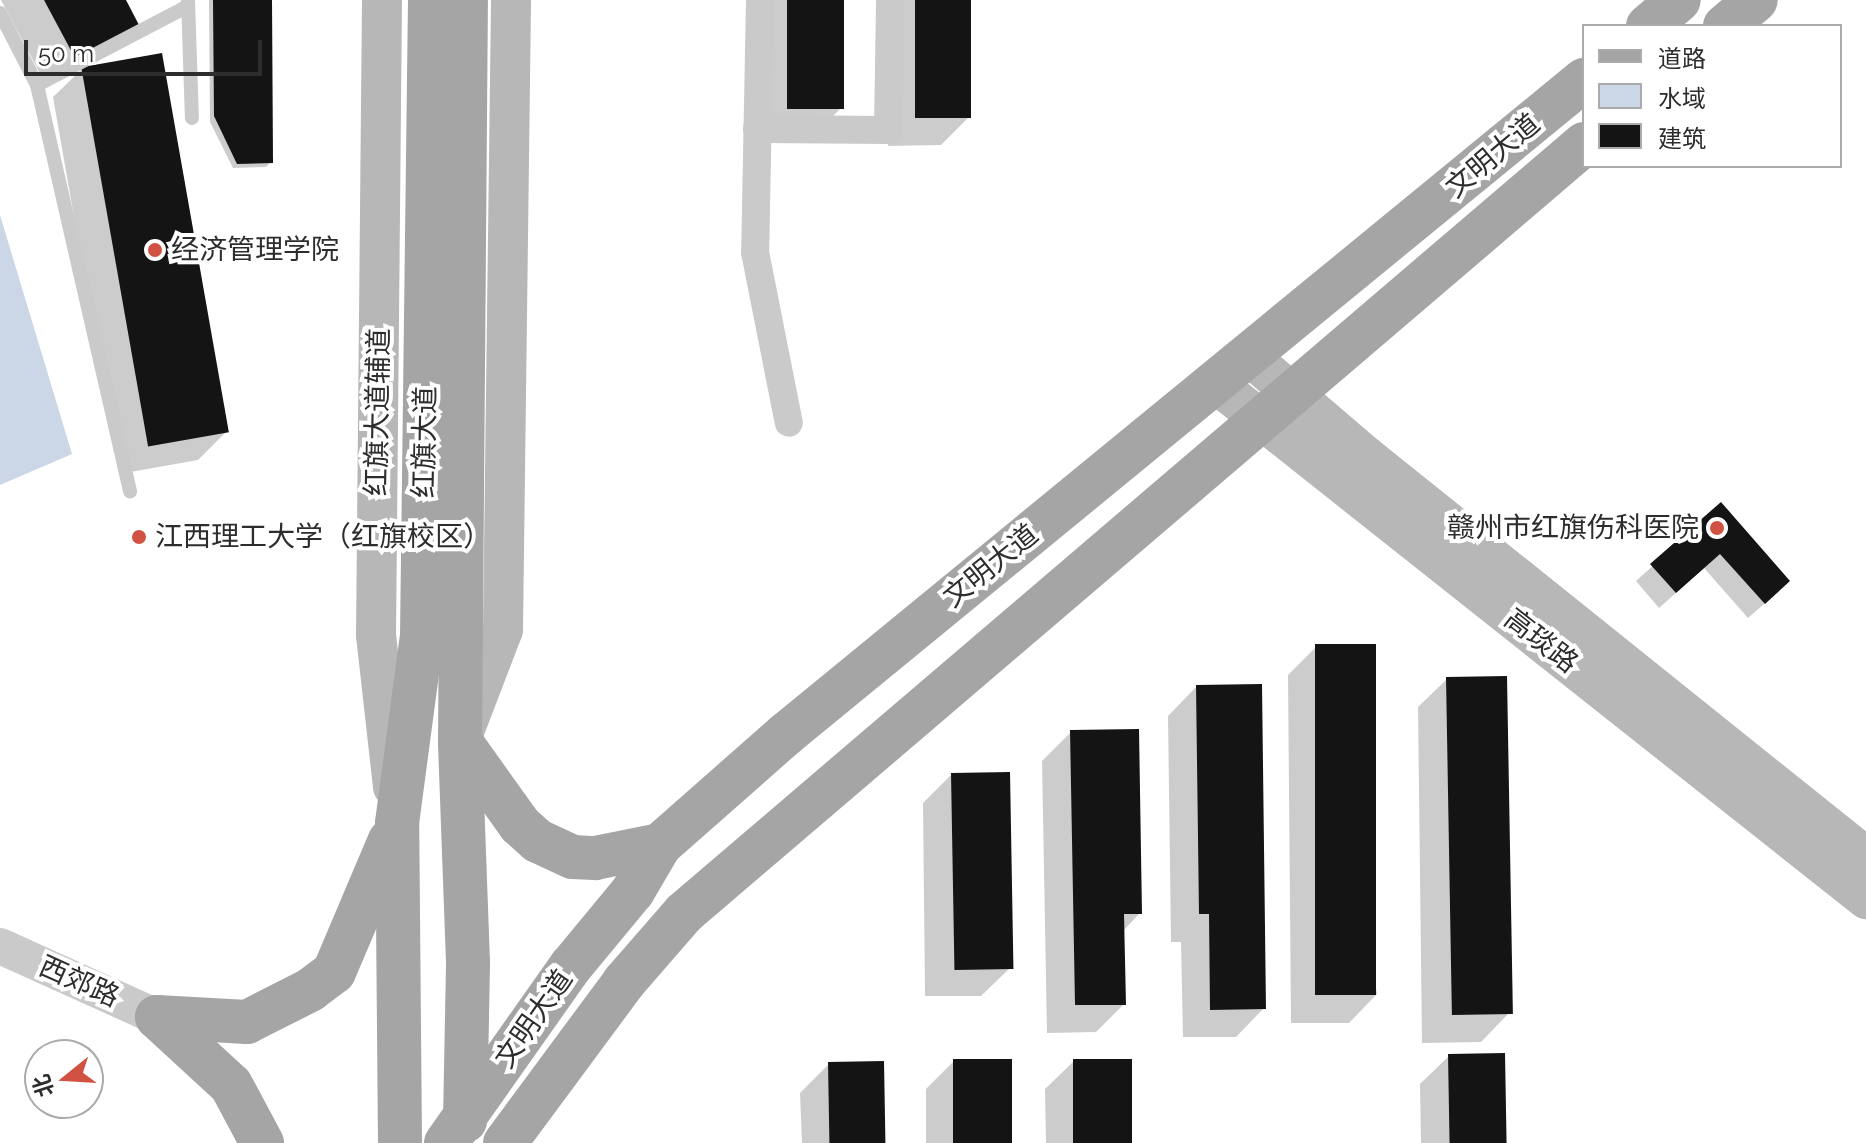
<!DOCTYPE html>
<meta charset="utf-8">
<style>
body{margin:0}
#map{position:relative;width:1866px;height:1143px;overflow:hidden;background:#fff;font-family:Raleway,"Noto Sans SC",sans-serif}
div>[style]{position:absolute}
[style*='--x']{left:calc(var(--x)*1px);top:calc(var(--y)*1px);width:calc(var(--w)*1px);rotate:calc(var(--a)*1deg)}
.water>*{inset:0;background:#cbd7e7}
.shadow>*{inset:0;background:#0003}
.building>*{inset:0;background:#141414;transform-origin:0 0}
.service>*{height:14px;margin:-7px;padding:0 7px;transform-origin:7px;border-radius:7px;background:#cacaca}
.minor>*{height:28px;margin:-14px;padding:0 14px;transform-origin:14px;border-radius:14px;background:#cacaca}
.tertiary>*{height:36px;margin:-18px;padding:0 18px;transform-origin:18px;border-radius:18px;background:#cacaca}
.secondary>*{height:40px;margin:-20px;padding:0 20px;transform-origin:20px;border-radius:20px;background:#b7b7b7}
.primary>*{height:44px;margin:-22px;padding:0 22px;transform-origin:22px;border-radius:22px;background:#a5a5a5}
.dots>*{width:22px;height:22px;translate:-50% -50%;box-sizing:border-box;border:4px solid #fff;border-radius:50%}
span{translate:-50% -50%;white-space:nowrap;text-align:center;line-height:1.15;-webkit-text-stroke:8px #fff;paint-order:stroke}
.street-label{font-size:28px;color:#2d2d2d}
.poi-label{font-size:28px;color:#2d2d2d}
.left{translate:0 -50%;text-align:left}
.right{translate:-100% -50%;text-align:right}
.legend{position:absolute;left:1582px;top:24px;width:260px;height:144px;box-sizing:border-box;background:#fff;border:2px solid #ababab;margin:0;padding:10px 14px;list-style:none;font-size:24px;color:#2d2d2d}
.legend li{display:flex;align-items:center;gap:16px;height:40px}
.legend b{width:40px;border:2px solid #ababab}
.north{position:absolute;left:24px;top:1039px;width:80px;height:80px;box-sizing:border-box;background:#fff;border:2px solid #ababab;border-radius:50%;rotate:252deg;font-size:22px;font-weight:700;line-height:32px;text-align:center;color:#2d2d2d}
.north::after{content:'';display:block;margin:auto;width:28px;height:36px;background:#d15143;clip-path:polygon(50% 0,100% 100%,50% 72%,0 100%)}
.scale{position:absolute;left:24px;top:40px;width:238px;height:36px;box-sizing:border-box;border:4px solid #2d2d2d;border-top:0;padding-left:10px;font-size:24px;line-height:28px;white-space:nowrap;color:#2d2d2d;-webkit-text-stroke:6px #fff;paint-order:stroke}
</style>
<div id="map">
<div class="water">
<i style="clip-path:polygon(0 215px,72px 454px,0 485px)"></i>
</div>
<div class="shadow">
<i style="clip-path:polygon(1px 0,124px 0,137px 25px,46px 85px)"></i>
<i style="clip-path:polygon(209px 0,270px 0,271px 162px,266px 167px,233px 168px,210px 122px)"></i>
<i style="clip-path:polygon(759px 0,842px 0,840px 109px,812px 137px,758px 137px)"></i>
<i style="clip-path:polygon(887px 0,969px 0,969px 117px,941px 145px,888px 146px)"></i>
<i style="clip-path:polygon(82px 69px,227px 431px,198px 460px,119px 474px,53px 97px)"></i>
<i style="clip-path:polygon(1720px 505px,1772px 597px,1748px 618px,1704px 568px,1659px 608px,1636px 581px)"></i>
<i style="clip-path:polygon(1316px 647px,1377px 994px,1349px 1023px,1291px 1023px,1288px 675px)"></i>
<i style="clip-path:polygon(1447px 679px,1509px 1013px,1481px 1042px,1422px 1043px,1418px 707px)"></i>
<i style="clip-path:polygon(1196px 687px,1264px 1008px,1236px 1037px,1183px 1037px,1181px 942px,1171px 942px,1168px 716px)"></i>
<i style="clip-path:polygon(1071px 732px,1140px 913px,1123px 931px,1124px 1004px,1096px 1032px,1047px 1033px,1042px 761px)"></i>
<i style="clip-path:polygon(951px 775px,1010px 968px,981px 996px,925px 996px,923px 803px)"></i>
<i style="clip-path:polygon(1449px 1056px,1504px 1143px,1421px 1143px,1420px 1084px)"></i>
<i style="clip-path:polygon(954px 1061px,1011px 1143px,926px 1143px,926px 1089px)"></i>
<i style="clip-path:polygon(1074px 1061px,1131px 1143px,1046px 1143px,1045px 1089px)"></i>
<i style="clip-path:polygon(829px 1064px,883px 1143px,802px 1143px,800px 1093px)"></i>
</div>
<div class="building">
<i style="clip-path:polygon(44px 0,126px 0,139px 25px,75px 58px)"></i>
<i style="clip-path:polygon(213px 0,272px 0,273px 163px,237px 164px,214px 116px)"></i>
<i style="left:787px;top:0;width:57px;height:109px"></i>
<i style="left:915px;top:0;width:56px;height:118px"></i>
<i style="left:162px;top:53px;width:385px;height:82px;rotate:80deg"></i>
<i style="clip-path:polygon(1721px 502px,1790px 581px,1765px 604px,1720px 554px,1676px 593px,1650px 564px)"></i>
<i style="left:1376px;top:644px;width:351px;height:61px;rotate:90deg"></i>
<i style="left:1507px;top:676px;width:338px;height:61px;rotate:89deg"></i>
<i style="clip-path:polygon(1262px 684px,1266px 1009px,1210px 1010px,1209px 914px,1199px 914px,1196px 685px)"></i>
<i style="clip-path:polygon(1139px 729px,1142px 914px,1124px 914px,1126px 1005px,1075px 1005px,1070px 730px)"></i>
<i style="left:1010px;top:772px;width:197px;height:59px;rotate:89deg"></i>
<i style="left:1505px;top:1053px;width:90px;height:57px;rotate:89deg"></i>
<i style="left:953px;top:1059px;width:59px;height:84px"></i>
<i style="left:1073px;top:1059px;width:59px;height:84px"></i>
<i style="left:884px;top:1061px;width:82px;height:56px;rotate:89deg"></i>
</div>
<div class="service">
<i style="--x:188;--y:0;--w:118;--a:88.1"></i>
<i style="--x:0;--y:13;--w:81;--a:62.8"></i>
<i style="--x:37;--y:85;--w:417;--a:77.1"></i>
<i style="--x:37;--y:85;--w:170;--a:-27.6"></i>
</div>
<div class="minor">
<i style="--x:760;--y:0;--w:252;--a:91.1"></i>
<i style="--x:755;--y:252;--w:174;--a:78.8"></i>
<i style="--x:757;--y:129;--w:131;--a:0.4"></i>
<i style="--x:888;--y:130;--w:130;--a:-89.1"></i>
</div>
<div class="tertiary">
<i style="--x:0;--y:946;--w:172;--a:24.3"></i>
</div>
<div class="secondary">
<i style="--x:382;--y:0;--w:635;--a:90.54"></i>
<i style="--x:376;--y:635;--w:153;--a:83.6"></i>
<i style="--x:1248;--y:355;--w:155;--a:40.6"></i>
<i style="--x:1366;--y:456;--w:641;--a:38.73"></i>
<i style="--x:1215;--y:383;--w:831;--a:38.4"></i>
<i style="--x:463;--y:734;--w:111;--a:-69"></i>
<i style="--x:503;--y:630;--w:630;--a:-89.27"></i>
</div>
<div class="primary">
<i style="--x:1648;--y:26;--w:40;--a:-40"></i>
<i style="--x:1725;--y:26;--w:40;--a:-40"></i>
<i style="--x:460;--y:741;--w:103;--a:54.5"></i>
<i style="--x:520;--y:825;--w:24;--a:42"></i>
<i style="--x:538;--y:841;--w:38;--a:25"></i>
<i style="--x:573;--y:857;--w:22;--a:3"></i>
<i style="--x:595;--y:858;--w:66;--a:-11.3"></i>
<i style="--x:157;--y:1017;--w:90;--a:3.2"></i>
<i style="--x:247;--y:1022;--w:71;--a:-26.9"></i>
<i style="--x:310;--y:990;--w:30;--a:-37"></i>
<i style="--x:334;--y:972;--w:143;--a:-67"></i>
<i style="--x:157;--y:1017;--w:100;--a:42.6"></i>
<i style="--x:231;--y:1085;--w:66;--a:61.9"></i>
<i style="--x:465;--y:1121;--w:159;--a:-88.9"></i>
<i style="--x:468;--y:962;--w:221;--a:-92.1"></i>
<i style="--x:460;--y:741;--w:741;--a:-89.54"></i>
<i style="--x:400;--y:1143;--w:320;--a:-90.5"></i>
<i style="--x:397;--y:823;--w:189;--a:-82.4"></i>
<i style="--x:422;--y:636;--w:636;--a:-89.28"></i>
<i style="--x:446;--y:1143;--w:217;--a:-54.8"></i>
<i style="--x:571;--y:966;--w:97;--a:-50.4"></i>
<i style="--x:633;--y:891;--w:53;--a:-59.6"></i>
<i style="--x:660;--y:845;--w:168;--a:-41.4"></i>
<i style="--x:786;--y:734;--w:1032;--a:-39.34"></i>
<i style="--x:505;--y:1143;--w:200;--a:-53.5"></i>
<i style="--x:624;--y:982;--w:91;--a:-49"></i>
<i style="--x:684;--y:913;--w:1184;--a:-40.51"></i>
</div>
<div class="dots">
<i style="left:155px;top:250px;background:#d15143"></i>
<i style="left:1717px;top:528px;background:#d15143"></i>
<i style="left:139px;top:537px;background:#d15143"></i>
</div>
<div class="street-label">
<span style="left:1493px;top:156px;rotate:-40deg">文明大道</span>
<span style="left:378px;top:412px;rotate:-89deg">红旗大道辅道</span>
<span style="left:425px;top:442px;rotate:-89deg">红旗大道</span>
<span style="left:991px;top:566px;rotate:-39deg">文明大道</span>
<span style="left:1541px;top:641px;rotate:38deg">高琰路</span>
<span style="left:79px;top:982px;rotate:24deg">西郊路</span>
<span style="left:534px;top:1019px;rotate:-55deg">文明大道</span>
</div>
<div class="poi-label">
<span class="left" style="left:171px;top:250px">经济管理学院</span>
<span class="right" style="left:1699px;top:528px">赣州市红旗伤科医院</span>
<span class="left" style="left:155px;top:537px">江西理工大学（红旗校区）</span>
</div>
<ul class="legend">
<li><b style="height:10px;background:#a5a5a5"></b>道路</li>
<li><b style="height:22px;background:#cbd7e7"></b>水域</li>
<li><b style="height:22px;background:#141414"></b>建筑</li>
</ul>
<div class="north">北</div>
<div class="scale">50 m</div>
</div>
